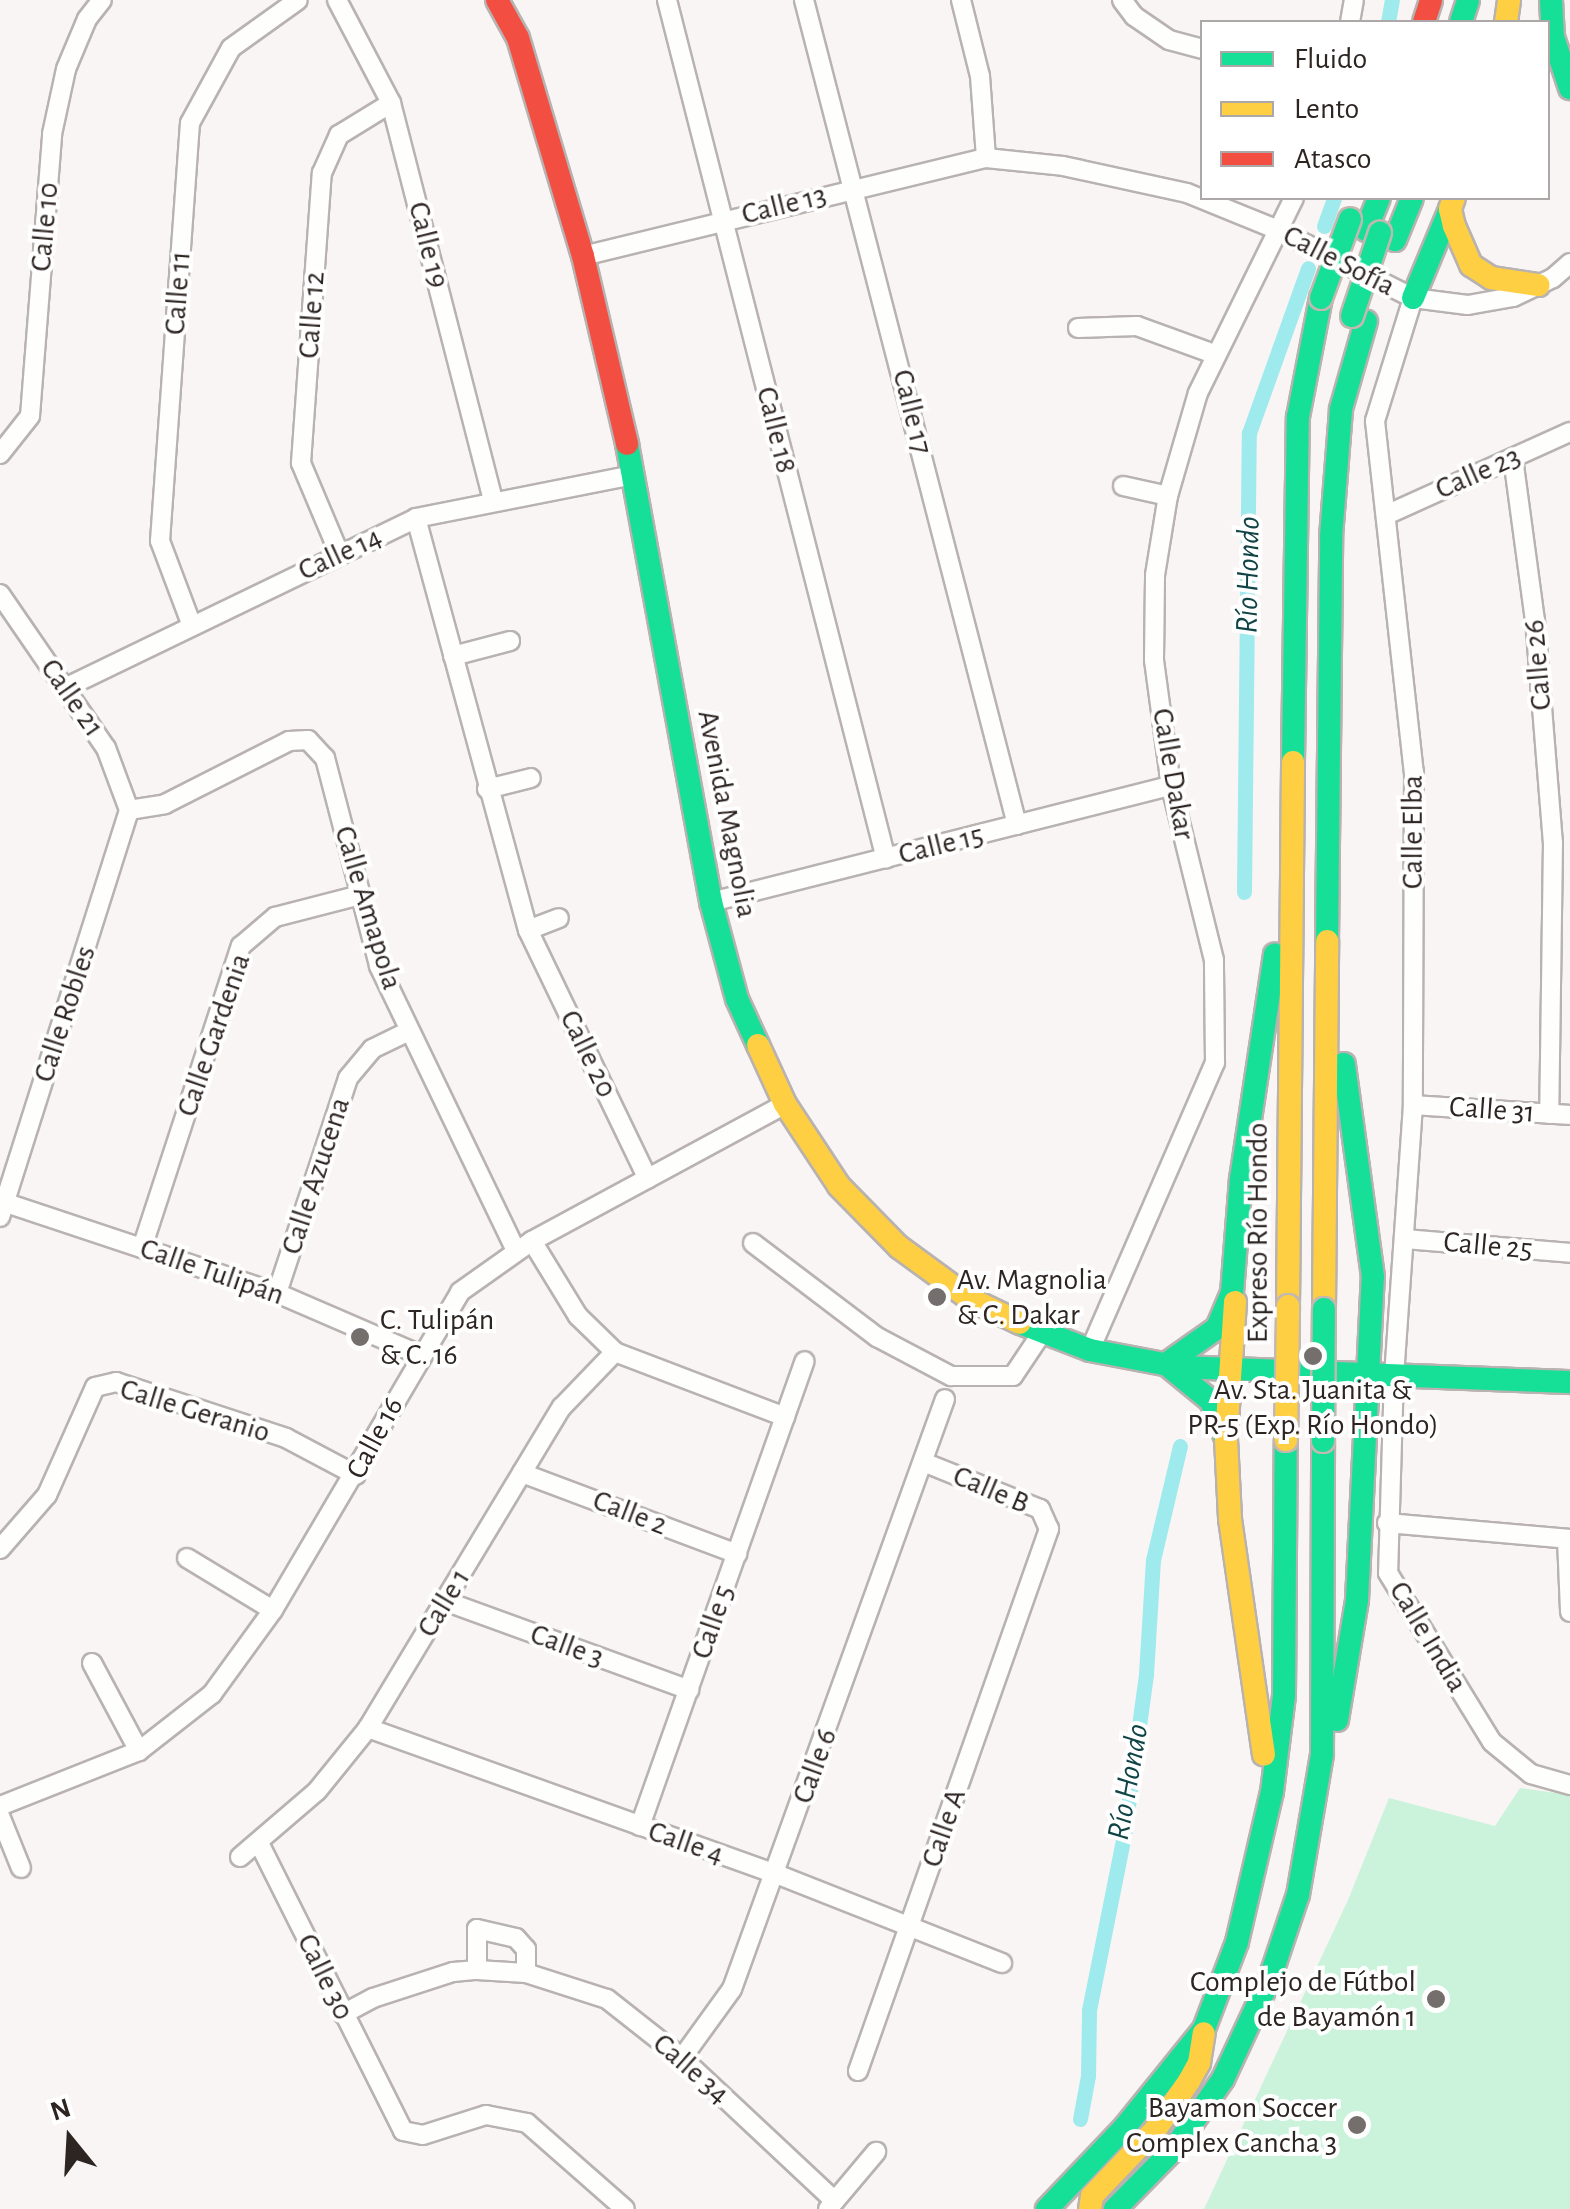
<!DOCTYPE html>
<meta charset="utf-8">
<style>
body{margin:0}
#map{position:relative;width:1570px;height:2209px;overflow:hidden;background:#f9f5f4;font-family:"Alegreya Sans",sans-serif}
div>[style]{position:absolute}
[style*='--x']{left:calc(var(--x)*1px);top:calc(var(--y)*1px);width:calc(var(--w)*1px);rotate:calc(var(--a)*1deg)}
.green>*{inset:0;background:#cbf2db}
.canal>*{height:15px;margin:-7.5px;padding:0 7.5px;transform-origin:7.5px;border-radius:7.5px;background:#9feaed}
.roads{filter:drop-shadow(2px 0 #b8b2b0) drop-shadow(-2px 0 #b8b2b0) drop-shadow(0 2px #b8b2b0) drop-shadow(0 -2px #b8b2b0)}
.street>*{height:18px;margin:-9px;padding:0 9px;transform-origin:9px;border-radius:9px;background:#fefefd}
.fast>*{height:22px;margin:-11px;padding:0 11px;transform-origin:11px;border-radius:11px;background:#16e098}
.slow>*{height:22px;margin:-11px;padding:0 11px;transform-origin:11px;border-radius:11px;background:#ffcf43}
.jam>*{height:22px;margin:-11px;padding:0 11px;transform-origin:11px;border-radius:11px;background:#f24e42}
.bridges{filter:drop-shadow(2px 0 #c3b8b0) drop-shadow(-2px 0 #c3b8b0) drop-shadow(0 2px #c3b8b0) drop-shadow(0 -2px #c3b8b0)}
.fast-bridge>*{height:22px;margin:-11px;padding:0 11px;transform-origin:11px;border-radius:11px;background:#16e098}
.slow-bridge>*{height:22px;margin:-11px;padding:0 11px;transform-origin:11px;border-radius:11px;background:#ffcf43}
.dots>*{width:28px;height:28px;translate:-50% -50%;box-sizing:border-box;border:5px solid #fff;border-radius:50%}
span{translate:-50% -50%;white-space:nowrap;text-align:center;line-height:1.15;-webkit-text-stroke:8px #fff;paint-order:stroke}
.street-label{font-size:30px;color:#2d2522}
.poi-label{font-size:30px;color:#2d2522}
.left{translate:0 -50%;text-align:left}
.right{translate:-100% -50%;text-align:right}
.water-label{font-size:32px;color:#114446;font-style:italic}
.legend{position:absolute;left:1200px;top:20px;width:350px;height:180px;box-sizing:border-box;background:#fff;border:2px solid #aba8a7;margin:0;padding:12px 18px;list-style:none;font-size:30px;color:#2d2522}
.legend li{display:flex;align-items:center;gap:20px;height:50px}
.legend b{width:50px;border:2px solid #aba8a7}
.north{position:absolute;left:20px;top:2089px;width:100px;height:100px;-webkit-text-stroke:8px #fff;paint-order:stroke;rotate:342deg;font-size:28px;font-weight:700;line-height:40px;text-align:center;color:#2d2522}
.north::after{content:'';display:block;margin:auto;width:35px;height:45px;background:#2d2522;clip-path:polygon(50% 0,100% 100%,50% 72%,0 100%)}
</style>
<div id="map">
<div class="green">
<i style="clip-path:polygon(1520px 1788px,1570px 1795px,1570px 2209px,1204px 2209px,1348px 1900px,1389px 1798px,1495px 1826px)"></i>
</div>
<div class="canal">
<i style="--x:1388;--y:22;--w:22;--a:-80"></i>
<i style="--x:1324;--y:226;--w:30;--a:-70"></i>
<i style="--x:1244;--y:892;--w:459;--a:-89.4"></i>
<i style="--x:1249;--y:433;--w:175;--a:-70.3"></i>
<i style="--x:1080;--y:2119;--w:44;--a:-79.5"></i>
<i style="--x:1088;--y:2076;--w:66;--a:-89.1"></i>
<i style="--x:1089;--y:2010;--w:178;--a:-78.7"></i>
<i style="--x:1124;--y:1835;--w:162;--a:-82.2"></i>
<i style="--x:1146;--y:1674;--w:114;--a:-86.5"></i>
<i style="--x:1153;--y:1560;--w:117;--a:-76.7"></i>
</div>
<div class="roads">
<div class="street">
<i style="--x:337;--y:0;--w:116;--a:62.3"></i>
<i style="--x:391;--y:103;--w:410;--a:75.6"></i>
<i style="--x:667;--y:0;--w:886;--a:75.7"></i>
<i style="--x:804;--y:0;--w:852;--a:75.52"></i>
<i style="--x:961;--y:0;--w:78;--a:76"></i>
<i style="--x:980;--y:76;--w:82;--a:85.8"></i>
<i style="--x:1122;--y:0;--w:20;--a:53"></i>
<i style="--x:1134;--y:16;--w:42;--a:34.4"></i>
<i style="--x:1169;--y:40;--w:34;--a:15"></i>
<i style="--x:1350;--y:22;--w:22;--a:-80"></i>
<i style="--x:583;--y:256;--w:415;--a:-13.7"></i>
<i style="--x:986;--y:158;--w:77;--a:5.9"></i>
<i style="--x:1063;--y:166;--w:127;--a:12.3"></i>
<i style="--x:1187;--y:193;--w:98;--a:22.1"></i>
<i style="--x:1278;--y:230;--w:151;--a:26.7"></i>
<i style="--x:1413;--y:298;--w:55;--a:7.3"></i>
<i style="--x:1468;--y:305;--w:46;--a:-10.1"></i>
<i style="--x:1513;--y:297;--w:44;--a:-25.4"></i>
<i style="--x:1553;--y:278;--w:23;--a:-41"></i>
<i style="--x:1413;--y:298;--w:129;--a:107.2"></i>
<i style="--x:1375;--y:421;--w:353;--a:83.7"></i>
<i style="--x:1414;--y:772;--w:333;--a:90.2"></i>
<i style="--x:1413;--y:1105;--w:270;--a:94"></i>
<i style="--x:1394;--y:1374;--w:199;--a:91.7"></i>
<i style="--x:1388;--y:1573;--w:198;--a:58.4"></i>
<i style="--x:1492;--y:1742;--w:50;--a:39.4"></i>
<i style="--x:1531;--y:1774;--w:41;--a:15.8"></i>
<i style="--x:1078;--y:328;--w:59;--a:-1.9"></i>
<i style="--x:1137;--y:326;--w:82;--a:20"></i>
<i style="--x:0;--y:454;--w:48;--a:-51.7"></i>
<i style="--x:30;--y:416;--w:283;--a:-85.5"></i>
<i style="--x:52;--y:134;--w:66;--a:-77.8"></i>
<i style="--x:66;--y:69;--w:54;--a:-67.2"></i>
<i style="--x:87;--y:19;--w:24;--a:-52"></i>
<i style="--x:1513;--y:458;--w:163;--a:82.3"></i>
<i style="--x:1535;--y:620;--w:224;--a:85.4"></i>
<i style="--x:1553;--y:843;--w:271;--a:90.8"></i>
<i style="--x:1123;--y:486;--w:46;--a:12.5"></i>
<i style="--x:1386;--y:515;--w:202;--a:-24.3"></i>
<i style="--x:416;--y:518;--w:427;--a:74.8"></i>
<i style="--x:528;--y:930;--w:276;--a:64.3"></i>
<i style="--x:339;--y:553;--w:98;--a:-112.9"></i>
<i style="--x:301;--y:463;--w:291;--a:-85.9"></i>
<i style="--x:322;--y:173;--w:42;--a:-65.9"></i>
<i style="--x:339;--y:135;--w:61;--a:-31.6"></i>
<i style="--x:0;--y:594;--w:187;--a:55.5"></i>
<i style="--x:106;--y:748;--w:66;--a:69.6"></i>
<i style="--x:192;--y:626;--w:91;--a:-110.6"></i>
<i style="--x:160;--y:541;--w:419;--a:-85.9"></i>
<i style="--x:190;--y:123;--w:85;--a:-61.3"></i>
<i style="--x:231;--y:48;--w:82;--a:-35.6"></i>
<i style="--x:453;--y:656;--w:59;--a:-14.7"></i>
<i style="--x:65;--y:688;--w:390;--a:-25.8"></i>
<i style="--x:416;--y:518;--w:222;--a:-11.2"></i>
<i style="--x:487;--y:789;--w:45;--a:-14"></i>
<i style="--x:129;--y:810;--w:36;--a:-9"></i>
<i style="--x:165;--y:804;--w:139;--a:-26.9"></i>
<i style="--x:289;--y:741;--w:19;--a:-3"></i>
<i style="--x:308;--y:740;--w:25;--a:47"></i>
<i style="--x:325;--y:758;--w:215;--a:75.4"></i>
<i style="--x:379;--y:966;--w:316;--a:64.3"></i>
<i style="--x:711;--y:902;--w:474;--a:-14.2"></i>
<i style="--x:528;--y:930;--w:33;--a:-21"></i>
<i style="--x:1413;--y:1105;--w:157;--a:3.6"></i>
<i style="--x:0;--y:1201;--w:292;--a:18.4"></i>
<i style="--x:277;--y:1293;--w:156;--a:23.4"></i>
<i style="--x:0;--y:1217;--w:427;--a:-72.4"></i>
<i style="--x:1405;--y:1239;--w:166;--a:4.8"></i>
<i style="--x:532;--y:1241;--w:88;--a:58.5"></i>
<i style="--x:578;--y:1316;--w:52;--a:44.2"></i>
<i style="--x:615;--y:1352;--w:182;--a:20.9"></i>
<i style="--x:753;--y:1243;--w:156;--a:37.2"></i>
<i style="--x:877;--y:1337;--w:84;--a:27.8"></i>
<i style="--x:951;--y:1376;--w:62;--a:0"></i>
<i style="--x:1013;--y:1376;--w:50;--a:-56.3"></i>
<i style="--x:142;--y:1248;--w:318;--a:-71.9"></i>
<i style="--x:241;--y:946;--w:45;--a:-40.5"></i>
<i style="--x:275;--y:917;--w:88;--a:-14.5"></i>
<i style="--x:277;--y:1293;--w:226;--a:-71.7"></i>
<i style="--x:348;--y:1078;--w:38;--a:-50"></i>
<i style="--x:372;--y:1049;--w:41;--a:-25.9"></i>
<i style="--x:1090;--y:1350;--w:313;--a:-66.5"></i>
<i style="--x:1215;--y:1063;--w:103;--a:-90.6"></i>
<i style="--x:1214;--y:960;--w:179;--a:-103.9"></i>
<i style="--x:1171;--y:786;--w:127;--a:-97.7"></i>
<i style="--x:1154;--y:660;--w:85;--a:-89.3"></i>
<i style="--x:1155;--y:575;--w:80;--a:-80.7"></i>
<i style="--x:1168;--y:496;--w:107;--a:-73.8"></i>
<i style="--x:1198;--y:393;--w:217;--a:-63.8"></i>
<i style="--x:522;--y:1473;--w:230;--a:20.6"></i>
<i style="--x:1387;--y:1523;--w:184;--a:5"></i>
<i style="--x:1567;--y:1539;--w:73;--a:87.6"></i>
<i style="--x:0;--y:1549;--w:72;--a:-49"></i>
<i style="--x:47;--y:1495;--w:118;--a:-66"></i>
<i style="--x:95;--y:1387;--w:22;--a:-13"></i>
<i style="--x:116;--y:1382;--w:179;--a:18.2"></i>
<i style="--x:286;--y:1438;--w:79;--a:27.9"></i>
<i style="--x:187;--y:1558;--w:100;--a:31.2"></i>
<i style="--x:445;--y:1601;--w:260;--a:20"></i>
<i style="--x:92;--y:1663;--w:100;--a:61.9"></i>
<i style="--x:368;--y:1728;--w:433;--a:19.7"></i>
<i style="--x:776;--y:1874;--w:243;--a:21.5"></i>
<i style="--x:0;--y:1806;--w:149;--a:-21.6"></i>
<i style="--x:139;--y:1751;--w:93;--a:-38"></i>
<i style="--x:212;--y:1694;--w:104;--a:-54"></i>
<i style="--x:273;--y:1610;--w:369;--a:-59.5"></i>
<i style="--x:460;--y:1292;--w:88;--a:-35.3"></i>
<i style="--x:532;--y:1241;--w:288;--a:-28.4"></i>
<i style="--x:0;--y:1816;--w:56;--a:68"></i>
<i style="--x:640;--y:1826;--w:493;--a:-70.5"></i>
<i style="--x:259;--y:1843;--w:322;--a:63.4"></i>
<i style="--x:403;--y:2131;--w:20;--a:11"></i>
<i style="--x:423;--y:2135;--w:66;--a:-17.6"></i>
<i style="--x:486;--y:2115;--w:42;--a:11"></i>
<i style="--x:527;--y:2123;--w:130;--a:41.3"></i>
<i style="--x:240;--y:1857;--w:101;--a:-40.6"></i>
<i style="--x:317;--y:1791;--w:81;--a:-51"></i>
<i style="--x:368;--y:1728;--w:375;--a:-58.9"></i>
<i style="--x:562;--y:1407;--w:76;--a:-46.1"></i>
<i style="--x:477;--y:1970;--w:41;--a:-90"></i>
<i style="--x:477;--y:1929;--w:40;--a:13"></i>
<i style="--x:516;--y:1938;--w:15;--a:48"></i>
<i style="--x:526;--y:1949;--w:24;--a:90"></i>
<i style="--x:343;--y:2014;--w:34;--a:-28"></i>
<i style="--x:373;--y:1998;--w:84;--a:-18"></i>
<i style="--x:453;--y:1972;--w:24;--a:-5"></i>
<i style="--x:477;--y:1970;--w:49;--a:3.5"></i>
<i style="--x:526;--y:1973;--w:85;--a:17.8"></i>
<i style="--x:607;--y:1999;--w:95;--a:38.2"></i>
<i style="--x:682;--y:2058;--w:209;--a:43.1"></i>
<i style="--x:682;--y:2058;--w:85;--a:-54.1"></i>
<i style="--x:732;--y:1989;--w:627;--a:-70.15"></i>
<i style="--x:858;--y:2071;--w:575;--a:-70.59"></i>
<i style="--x:1049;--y:1529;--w:22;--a:-114"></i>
<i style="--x:1040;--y:1509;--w:126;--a:-158.1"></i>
<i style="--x:828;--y:2209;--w:75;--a:-49.9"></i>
</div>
<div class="fast">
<i style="--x:1551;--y:0;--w:37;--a:87"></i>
<i style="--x:1553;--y:37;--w:54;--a:71.6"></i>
<i style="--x:1461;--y:22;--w:23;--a:-72"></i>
<i style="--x:1366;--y:230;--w:35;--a:-68"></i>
<i style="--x:1395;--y:240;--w:45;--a:-68"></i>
<i style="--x:1413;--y:298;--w:96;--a:-67.4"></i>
<i style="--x:627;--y:444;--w:466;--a:79.6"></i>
<i style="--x:711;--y:902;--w:100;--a:75"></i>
<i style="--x:737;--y:999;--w:51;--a:65.5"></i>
<i style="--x:1293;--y:762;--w:345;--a:-89.2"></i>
<i style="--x:1298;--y:417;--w:121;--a:-79.1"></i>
<i style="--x:1327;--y:941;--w:404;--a:-89.4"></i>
<i style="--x:1331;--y:537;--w:128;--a:-85.5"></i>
<i style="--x:1341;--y:409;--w:91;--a:-74.1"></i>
<i style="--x:1020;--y:1323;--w:75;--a:21.1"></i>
<i style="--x:1090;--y:1350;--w:91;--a:10.8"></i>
<i style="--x:1179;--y:1367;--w:391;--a:2.2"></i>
<i style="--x:1226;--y:1439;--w:41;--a:-111.5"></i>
<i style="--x:1211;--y:1401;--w:58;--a:-140.6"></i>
<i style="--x:1166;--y:1364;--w:62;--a:-35.2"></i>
<i style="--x:1217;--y:1328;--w:38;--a:-67"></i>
<i style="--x:1232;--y:1293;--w:114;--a:-85.5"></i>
<i style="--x:1241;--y:1179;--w:227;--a:-81.4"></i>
<i style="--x:1337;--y:1720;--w:122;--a:-80.5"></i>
<i style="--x:1357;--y:1600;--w:323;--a:-87.2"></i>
<i style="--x:1373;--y:1277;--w:215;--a:-97.8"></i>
<i style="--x:1047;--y:2209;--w:113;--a:-46.4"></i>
<i style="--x:1125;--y:2127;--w:126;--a:-51.1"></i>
<i style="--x:1204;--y:2029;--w:93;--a:-69.2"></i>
<i style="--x:1237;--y:1942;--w:154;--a:-76.9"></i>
<i style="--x:1272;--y:1792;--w:97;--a:-82.9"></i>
<i style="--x:1284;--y:1696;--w:256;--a:-89.6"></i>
<i style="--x:1115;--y:2209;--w:84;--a:-45.5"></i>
<i style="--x:1174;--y:2149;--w:85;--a:-55"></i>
<i style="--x:1223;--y:2079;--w:111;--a:-65"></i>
<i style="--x:1270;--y:1978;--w:88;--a:-71.4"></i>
<i style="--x:1298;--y:1895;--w:143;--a:-80.3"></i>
<i style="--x:1322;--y:1754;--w:313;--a:-89.8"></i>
</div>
<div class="slow">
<i style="--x:1506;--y:22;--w:22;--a:-82"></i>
<i style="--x:1454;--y:198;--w:12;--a:110"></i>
<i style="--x:1450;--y:209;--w:17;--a:77"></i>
<i style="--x:1454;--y:226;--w:43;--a:66.4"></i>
<i style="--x:1471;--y:265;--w:24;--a:33"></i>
<i style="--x:1491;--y:278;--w:48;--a:8.5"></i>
<i style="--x:758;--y:1045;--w:65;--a:65.4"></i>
<i style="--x:785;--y:1104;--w:98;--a:56.6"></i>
<i style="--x:839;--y:1186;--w:86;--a:45.5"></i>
<i style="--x:899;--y:1247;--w:88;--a:36.2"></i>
<i style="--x:970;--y:1299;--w:55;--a:25.6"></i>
<i style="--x:1235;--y:1302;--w:137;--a:93.8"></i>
<i style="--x:1226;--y:1439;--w:80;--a:87.1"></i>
<i style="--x:1230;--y:1519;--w:238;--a:81.8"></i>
<i style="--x:1288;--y:1306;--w:544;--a:-89.47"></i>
<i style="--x:1324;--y:1309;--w:368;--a:-89.5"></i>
<i style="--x:1090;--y:2209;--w:13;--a:-81"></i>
<i style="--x:1092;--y:2196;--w:91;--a:-46.3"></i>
<i style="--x:1155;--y:2130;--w:60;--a:-55.2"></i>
<i style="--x:1189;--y:2081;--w:21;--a:-61"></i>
<i style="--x:1199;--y:2063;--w:30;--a:-81"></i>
</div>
<div class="jam">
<i style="--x:497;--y:0;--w:43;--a:61.1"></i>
<i style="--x:518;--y:38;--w:227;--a:73.4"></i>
<i style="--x:583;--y:256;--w:193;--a:76.8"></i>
<i style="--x:1424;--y:22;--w:23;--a:-72"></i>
</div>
</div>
<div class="bridges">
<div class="fast-bridge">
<i style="--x:1321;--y:298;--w:84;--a:-69.8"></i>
<i style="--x:1352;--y:316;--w:88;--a:-71.4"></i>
<i style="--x:1323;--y:1441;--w:132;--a:-89.6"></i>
</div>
<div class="slow-bridge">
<i style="--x:1286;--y:1440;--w:134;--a:-89.1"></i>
</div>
</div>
<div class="dots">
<i style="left:937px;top:1297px;background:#746e6c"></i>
<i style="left:360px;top:1337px;background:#746e6c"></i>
<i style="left:1313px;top:1356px;background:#746e6c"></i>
<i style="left:1436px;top:1999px;background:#746e6c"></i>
<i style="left:1357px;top:2125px;background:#746e6c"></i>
</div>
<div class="street-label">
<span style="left:784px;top:205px;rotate:-14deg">Calle 13</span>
<span style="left:45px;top:227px;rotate:-85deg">Calle 10</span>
<span style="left:428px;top:245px;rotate:76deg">Calle 19</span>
<span style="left:1339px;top:261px;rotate:27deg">Calle Sofía</span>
<span style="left:178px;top:293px;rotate:-86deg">Calle 11</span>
<span style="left:312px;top:315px;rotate:-86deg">Calle 12</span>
<span style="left:912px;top:412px;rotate:76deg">Calle 17</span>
<span style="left:776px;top:430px;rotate:76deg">Calle 18</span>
<span style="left:1478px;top:473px;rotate:-24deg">Calle 23</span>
<span style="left:340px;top:554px;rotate:-25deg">Calle 14</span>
<span style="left:1538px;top:665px;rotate:-95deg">Calle 26</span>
<span style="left:72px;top:698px;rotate:55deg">Calle 21</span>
<span style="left:1173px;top:774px;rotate:80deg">Calle Dakar</span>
<span style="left:727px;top:814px;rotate:79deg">Avenida Magnolia</span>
<span style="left:1413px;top:832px;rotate:-90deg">Calle Elba</span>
<span style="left:941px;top:845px;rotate:-14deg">Calle 15</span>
<span style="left:368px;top:908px;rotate:73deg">Calle Amapola</span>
<span style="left:65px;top:1014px;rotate:-72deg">Calle Robles</span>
<span style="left:214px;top:1035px;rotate:-71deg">Calle Gardenia</span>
<span style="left:588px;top:1054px;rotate:64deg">Calle 20</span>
<span style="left:1492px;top:1110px;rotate:4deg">Calle 31</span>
<span style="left:316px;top:1176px;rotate:-72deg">Calle Azucena</span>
<span style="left:1258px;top:1233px;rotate:-90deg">Expreso Río Hondo</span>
<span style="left:1488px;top:1246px;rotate:5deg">Calle 25</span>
<span style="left:212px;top:1272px;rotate:19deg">Calle Tulipán</span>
<span style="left:195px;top:1411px;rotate:17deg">Calle Geranio</span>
<span style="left:375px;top:1438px;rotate:-62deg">Calle 16</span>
<span style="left:991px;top:1490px;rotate:23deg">Calle B</span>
<span style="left:630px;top:1513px;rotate:21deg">Calle 2</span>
<span style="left:444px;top:1603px;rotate:-59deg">Calle 1</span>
<span style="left:713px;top:1622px;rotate:-71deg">Calle 5</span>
<span style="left:1428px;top:1637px;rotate:59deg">Calle India</span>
<span style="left:567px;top:1646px;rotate:20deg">Calle 3</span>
<span style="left:815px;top:1766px;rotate:-70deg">Calle 6</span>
<span style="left:944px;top:1828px;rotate:-71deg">Calle A</span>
<span style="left:686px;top:1843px;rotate:19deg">Calle 4</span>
<span style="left:325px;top:1977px;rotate:64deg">Calle 30</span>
<span style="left:691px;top:2069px;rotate:41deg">Calle 34</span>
</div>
<div class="poi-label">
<span class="left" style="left:957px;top:1297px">Av. Magnolia<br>&amp; C. Dakar</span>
<span class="left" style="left:380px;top:1337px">C. Tulipán<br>&amp; C. 16</span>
<span style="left:1313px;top:1407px">Av. Sta. Juanita &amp;<br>PR-5 (Exp. Río Hondo)</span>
<span class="right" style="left:1416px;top:1999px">Complejo de Fútbol<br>de Bayamón 1</span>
<span class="right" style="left:1337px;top:2125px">Bayamon Soccer<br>Complex Cancha 3</span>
</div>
<div class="water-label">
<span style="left:1248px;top:575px;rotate:-89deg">Río Hondo</span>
<span style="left:1128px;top:1782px;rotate:-80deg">Río Hondo</span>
</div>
<ul class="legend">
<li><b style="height:12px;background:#16e098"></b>Fluido</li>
<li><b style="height:12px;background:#ffcf43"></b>Lento</li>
<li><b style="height:12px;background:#f24e42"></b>Atasco</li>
</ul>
<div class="north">N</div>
</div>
